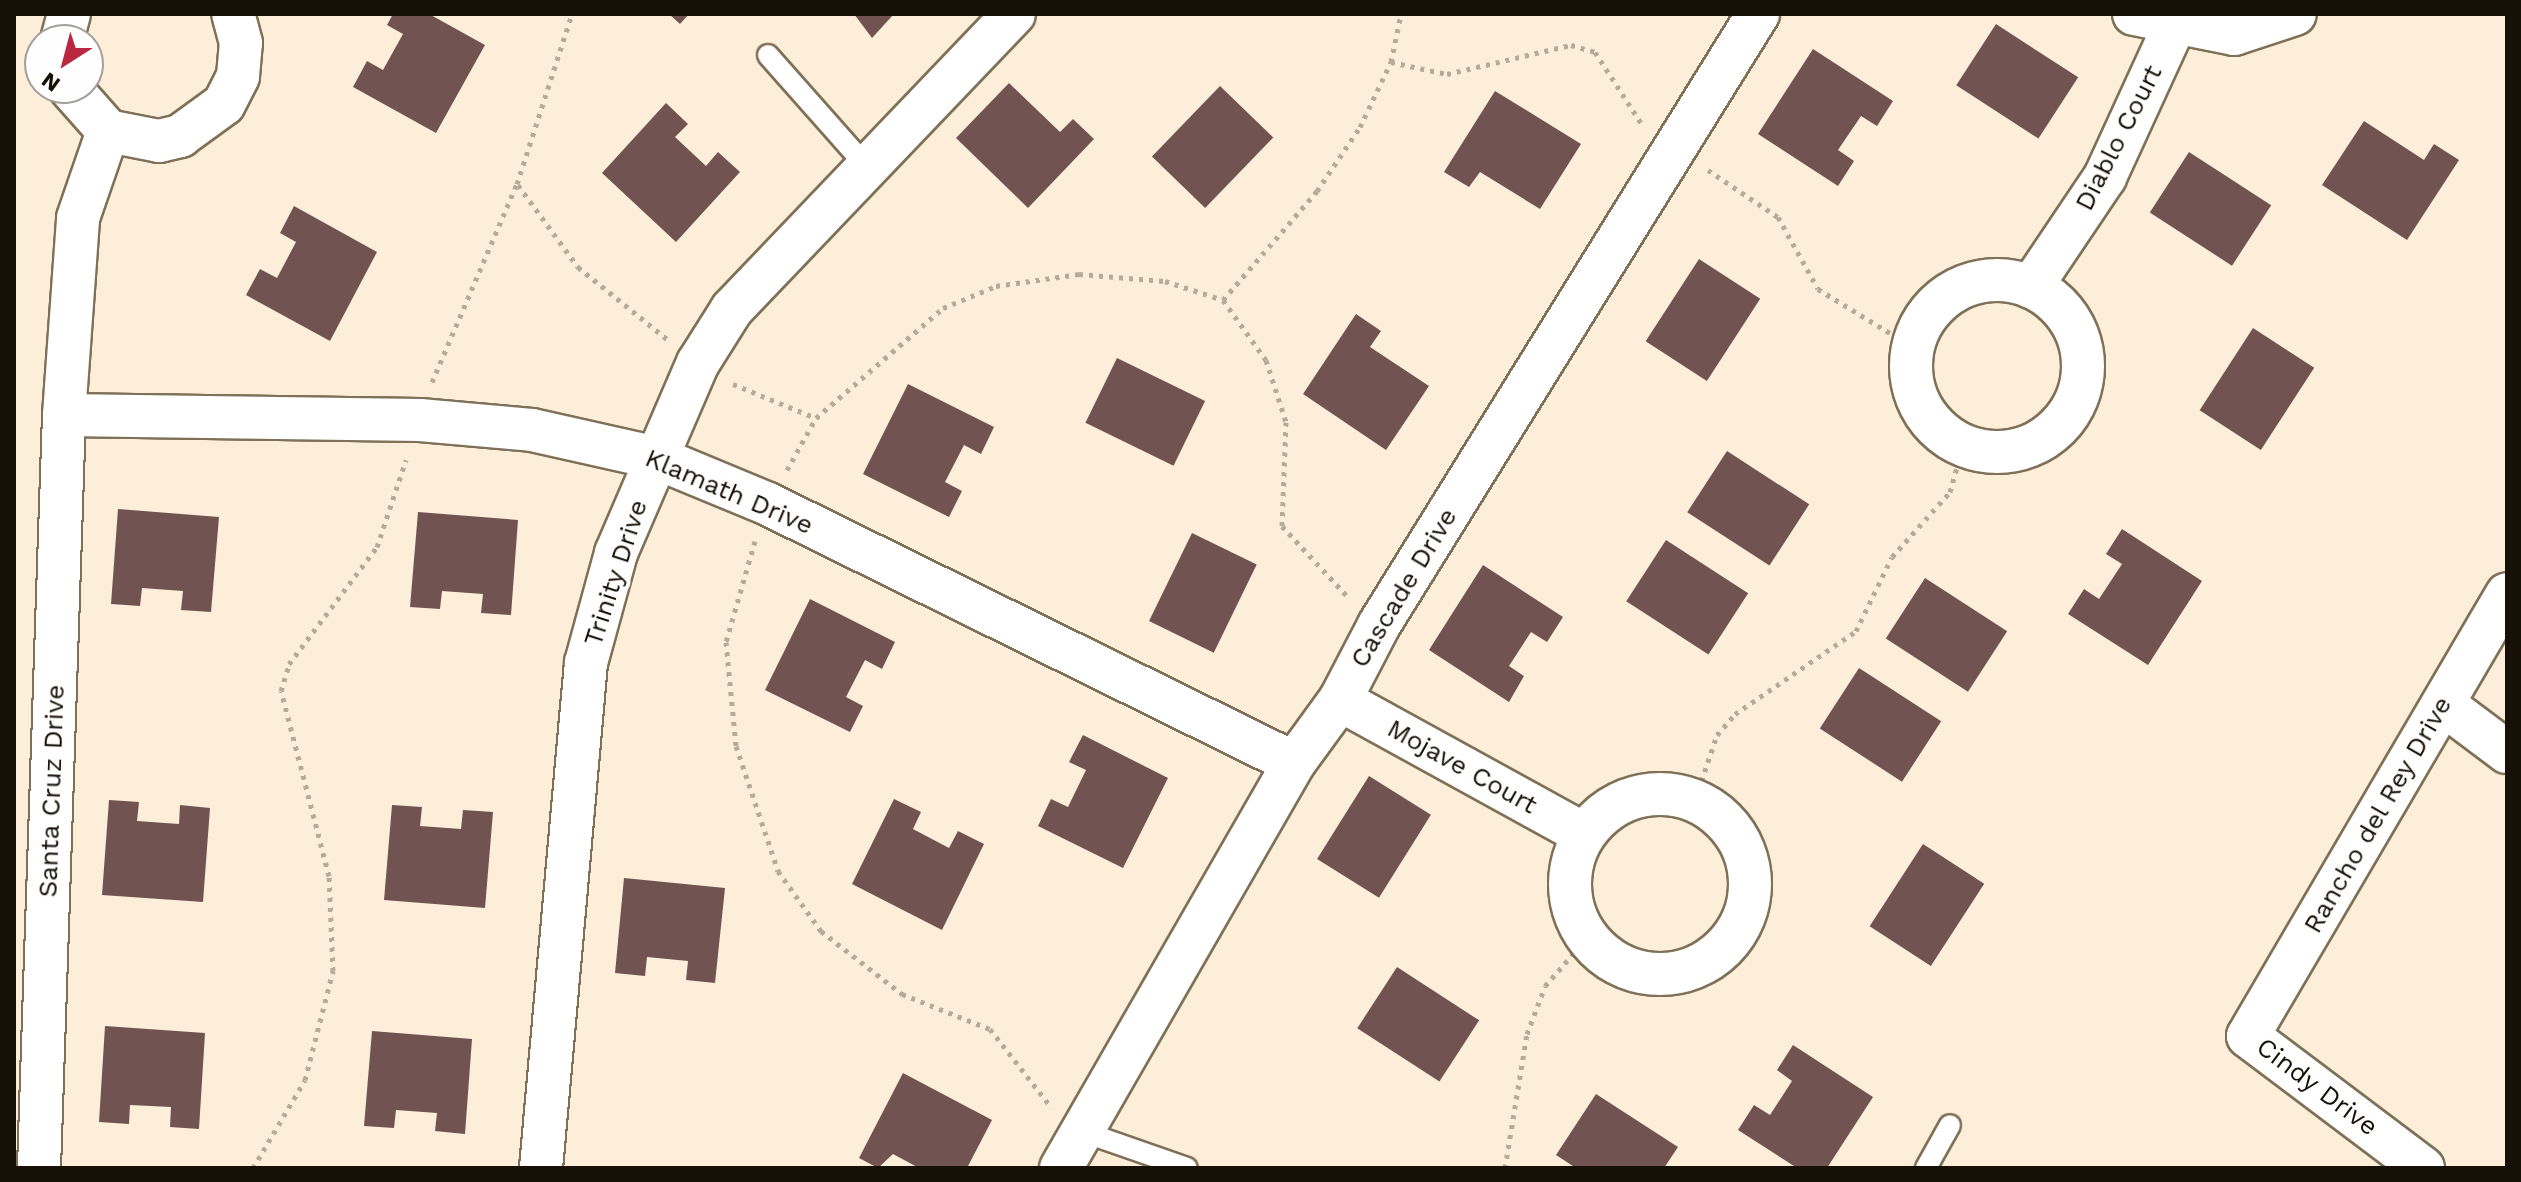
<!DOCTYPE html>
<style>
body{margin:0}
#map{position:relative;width:2521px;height:1182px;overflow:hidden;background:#fceed9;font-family:"Work Sans",sans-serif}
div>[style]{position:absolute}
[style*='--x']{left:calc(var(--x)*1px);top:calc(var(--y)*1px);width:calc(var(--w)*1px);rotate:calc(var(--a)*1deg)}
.building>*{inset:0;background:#715351;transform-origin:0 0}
.path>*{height:5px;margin-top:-2.5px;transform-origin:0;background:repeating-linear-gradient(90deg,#b6aa99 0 4px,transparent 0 10px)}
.roads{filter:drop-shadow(2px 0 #7f7058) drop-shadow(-2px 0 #7f7058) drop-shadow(0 2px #7f7058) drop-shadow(0 -2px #7f7058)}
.service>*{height:20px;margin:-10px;padding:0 10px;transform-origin:10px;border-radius:10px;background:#fff}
.minor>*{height:42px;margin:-21px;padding:0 21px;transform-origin:21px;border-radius:21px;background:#fff}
.minor>.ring{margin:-21px;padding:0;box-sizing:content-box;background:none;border:42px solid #fff;border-radius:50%}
span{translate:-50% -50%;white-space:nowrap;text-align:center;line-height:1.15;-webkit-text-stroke:8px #fefefe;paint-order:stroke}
.street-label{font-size:26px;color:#161007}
.frame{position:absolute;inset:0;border:16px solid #161007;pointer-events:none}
.north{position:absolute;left:24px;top:24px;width:80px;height:80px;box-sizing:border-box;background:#fefefe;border:2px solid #a19f9b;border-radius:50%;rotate:216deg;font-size:22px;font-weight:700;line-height:32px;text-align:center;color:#161007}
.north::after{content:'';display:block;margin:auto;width:28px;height:36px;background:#b9283f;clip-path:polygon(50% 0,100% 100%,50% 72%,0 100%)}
</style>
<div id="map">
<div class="building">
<i style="clip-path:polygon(393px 14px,429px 14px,485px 45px,436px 133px,353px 87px,367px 61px,383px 70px,403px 34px,387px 25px)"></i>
<i style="clip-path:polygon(669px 14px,689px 14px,680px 24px)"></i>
<i style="clip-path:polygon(854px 14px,894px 14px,872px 38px)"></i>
<i style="left:1996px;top:24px;width:98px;height:73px;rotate:33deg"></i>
<i style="clip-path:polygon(1813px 49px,1893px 101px,1877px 126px,1861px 116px,1838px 150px,1854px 161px,1838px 186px,1758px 134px)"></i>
<i style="clip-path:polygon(1009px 83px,1060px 132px,1073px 119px,1094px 139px,1028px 208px,956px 138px)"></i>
<i style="left:1220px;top:86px;width:74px;height:98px;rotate:44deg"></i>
<i style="clip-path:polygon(1495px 91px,1581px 144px,1540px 209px,1480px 172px,1469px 187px,1444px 172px)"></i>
<i style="clip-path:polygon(666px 103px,688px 124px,675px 137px,706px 166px,718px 152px,740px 172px,676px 242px,602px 173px)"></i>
<i style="clip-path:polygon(2364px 121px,2424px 160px,2434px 144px,2459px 160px,2407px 240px,2322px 185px)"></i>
<i style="left:2189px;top:152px;width:98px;height:72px;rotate:33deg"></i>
<i style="clip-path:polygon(294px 206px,377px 252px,330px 341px,246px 295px,260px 269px,277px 278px,296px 242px,280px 233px)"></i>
<i style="left:1699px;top:259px;width:73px;height:98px;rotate:33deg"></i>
<i style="clip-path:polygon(1356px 314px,1381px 331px,1370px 347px,1429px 386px,1386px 450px,1303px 394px)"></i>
<i style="left:2253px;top:328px;width:73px;height:98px;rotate:33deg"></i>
<i style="left:1117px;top:358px;width:98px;height:72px;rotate:26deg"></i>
<i style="clip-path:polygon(908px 384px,994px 427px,981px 454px,964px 445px,945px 482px,962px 491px,949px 517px,863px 474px)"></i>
<i style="left:1727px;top:451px;width:98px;height:73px;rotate:33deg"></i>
<i style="clip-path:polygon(118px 509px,219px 517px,211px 612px,181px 610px,183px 591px,142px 588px,140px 606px,111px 604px)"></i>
<i style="clip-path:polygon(418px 512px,518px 520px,511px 615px,481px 613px,483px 594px,442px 591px,440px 609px,410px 607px)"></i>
<i style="clip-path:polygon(2122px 529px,2202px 581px,2148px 665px,2068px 614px,2084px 589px,2099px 599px,2122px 564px,2106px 554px)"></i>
<i style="left:1192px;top:533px;width:72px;height:98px;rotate:26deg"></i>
<i style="left:1666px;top:540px;width:98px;height:73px;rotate:33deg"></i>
<i style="clip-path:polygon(1483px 565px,1563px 617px,1547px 642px,1531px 632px,1509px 666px,1524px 676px,1509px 702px,1429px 650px)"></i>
<i style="left:1925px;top:578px;width:98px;height:72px;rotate:33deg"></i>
<i style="clip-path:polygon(810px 599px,895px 642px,882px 669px,865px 660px,846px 697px,863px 706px,850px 732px,765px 690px)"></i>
<i style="left:1859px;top:668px;width:98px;height:72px;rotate:33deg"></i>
<i style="clip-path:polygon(1083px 735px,1168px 778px,1123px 868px,1038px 826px,1051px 799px,1068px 807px,1086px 770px,1069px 762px)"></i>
<i style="left:1369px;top:776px;width:73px;height:98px;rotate:32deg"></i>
<i style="clip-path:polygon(894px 799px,921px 812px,913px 829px,949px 848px,958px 831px,984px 844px,942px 930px,852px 884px)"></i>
<i style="clip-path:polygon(109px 800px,139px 802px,137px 821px,179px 824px,180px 805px,210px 808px,203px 902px,102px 895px)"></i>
<i style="clip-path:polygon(392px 805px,422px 807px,420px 826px,461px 829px,463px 810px,493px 812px,485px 908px,384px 900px)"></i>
<i style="left:1923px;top:844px;width:73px;height:98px;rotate:33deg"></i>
<i style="clip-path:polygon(624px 878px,725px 888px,715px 983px,686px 980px,688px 961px,647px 957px,645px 976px,615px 973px)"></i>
<i style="left:1397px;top:967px;width:98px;height:73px;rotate:33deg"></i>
<i style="clip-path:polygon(105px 1026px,205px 1033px,199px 1129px,170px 1127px,171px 1107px,130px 1105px,129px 1124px,99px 1122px)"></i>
<i style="clip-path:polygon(372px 1031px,472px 1039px,465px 1134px,435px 1131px,437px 1113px,396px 1110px,394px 1128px,364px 1126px)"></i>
<i style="clip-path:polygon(1793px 1045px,1873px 1097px,1827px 1168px,1797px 1168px,1738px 1130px,1754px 1105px,1770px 1115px,1792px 1081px,1777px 1070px)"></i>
<i style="clip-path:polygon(903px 1073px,992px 1120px,967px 1168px,919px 1168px,893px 1154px,878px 1168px,859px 1158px)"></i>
<i style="clip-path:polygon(1596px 1094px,1678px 1147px,1664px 1168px,1576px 1168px,1556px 1155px)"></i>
</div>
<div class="path">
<i style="--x:1391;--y:62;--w:57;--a:12.1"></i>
<i style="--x:1447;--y:74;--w:127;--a:-13.2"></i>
<i style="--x:1571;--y:45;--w:25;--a:16"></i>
<i style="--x:1595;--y:52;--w:88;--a:57"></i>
<i style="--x:1708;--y:170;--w:84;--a:33.9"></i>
<i style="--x:1778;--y:217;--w:82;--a:60.9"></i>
<i style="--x:1818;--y:289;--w:111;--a:31.4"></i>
<i style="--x:518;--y:185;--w:102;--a:53.8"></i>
<i style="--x:578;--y:267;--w:116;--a:39"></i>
<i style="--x:1223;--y:300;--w:144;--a:-49.2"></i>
<i style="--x:1317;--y:191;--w:77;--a:-56.1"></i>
<i style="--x:1360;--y:127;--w:72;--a:-64.5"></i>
<i style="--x:1391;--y:62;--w:49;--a:-78.2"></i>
<i style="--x:432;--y:382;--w:215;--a:-66.8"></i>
<i style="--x:517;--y:184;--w:179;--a:-72.1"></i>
<i style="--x:733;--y:384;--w:90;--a:22.3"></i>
<i style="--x:787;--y:470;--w:60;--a:-60.9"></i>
<i style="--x:816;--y:418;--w:168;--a:-40.9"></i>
<i style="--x:943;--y:308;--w:57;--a:-22.5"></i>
<i style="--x:996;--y:286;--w:84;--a:-8.2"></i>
<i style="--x:1079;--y:274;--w:86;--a:4.7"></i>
<i style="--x:1165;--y:281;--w:61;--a:18.1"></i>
<i style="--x:1223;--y:300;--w:74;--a:54.4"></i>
<i style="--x:1266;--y:360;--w:65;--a:72.1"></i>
<i style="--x:1286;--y:422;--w:104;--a:92.2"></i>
<i style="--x:1282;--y:526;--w:98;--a:47.1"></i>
<i style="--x:755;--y:541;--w:105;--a:106"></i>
<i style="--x:726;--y:642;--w:104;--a:84.5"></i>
<i style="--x:736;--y:746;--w:132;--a:71.4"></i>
<i style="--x:778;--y:871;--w:74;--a:54.4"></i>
<i style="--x:821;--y:931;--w:103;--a:37.9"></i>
<i style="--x:902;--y:994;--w:95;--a:21.7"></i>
<i style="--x:990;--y:1029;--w:100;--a:51.9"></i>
<i style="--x:1695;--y:800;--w:69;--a:-71.3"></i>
<i style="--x:1717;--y:735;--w:28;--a:-49"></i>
<i style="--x:1735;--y:714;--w:147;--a:-34.4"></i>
<i style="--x:1856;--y:631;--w:82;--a:-64.1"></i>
<i style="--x:1892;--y:557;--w:87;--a:-48.3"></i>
<i style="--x:1950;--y:492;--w:48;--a:-74.2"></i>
<i style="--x:253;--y:1168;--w:102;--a:-59.4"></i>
<i style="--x:305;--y:1080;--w:113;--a:-75.6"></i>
<i style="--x:333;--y:971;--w:95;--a:-92.4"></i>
<i style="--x:329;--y:876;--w:191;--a:-104.5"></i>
<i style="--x:281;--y:691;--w:28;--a:-73"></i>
<i style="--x:289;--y:664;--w:146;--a:-53.1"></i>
<i style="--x:377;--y:547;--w:92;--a:-71.6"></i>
<i style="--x:1505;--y:1168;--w:136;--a:-80.7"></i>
<i style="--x:1527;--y:1034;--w:51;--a:-69.4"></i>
<i style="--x:1545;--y:986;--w:65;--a:-48.7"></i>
</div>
<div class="roads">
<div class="service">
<i style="--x:768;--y:55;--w:149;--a:48.5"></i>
<i style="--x:1081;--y:1131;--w:112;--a:19.2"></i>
<i style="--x:1926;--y:1168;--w:49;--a:-60.8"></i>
</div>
<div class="minor">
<i style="--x:2134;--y:14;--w:102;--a:11.3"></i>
<i style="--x:2234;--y:34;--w:64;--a:-18.2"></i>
<i style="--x:62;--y:40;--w:27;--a:-75"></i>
<i style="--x:70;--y:88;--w:57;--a:48.5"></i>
<i style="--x:108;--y:131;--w:52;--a:11.1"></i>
<i style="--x:159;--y:141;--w:22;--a:-13"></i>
<i style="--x:180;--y:136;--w:54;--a:-36"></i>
<i style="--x:224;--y:104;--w:31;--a:-63"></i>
<i style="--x:238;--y:76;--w:33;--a:-85"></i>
<i style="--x:241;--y:43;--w:30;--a:-105"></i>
<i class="ring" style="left:1911px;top:280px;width:130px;height:130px"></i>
<i style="--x:2031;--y:287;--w:133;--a:-56.1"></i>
<i style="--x:2105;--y:177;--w:166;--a:-65.4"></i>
<i style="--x:64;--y:415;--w:356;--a:0.8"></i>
<i style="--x:420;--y:420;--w:112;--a:5.1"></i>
<i style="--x:532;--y:430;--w:128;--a:12.6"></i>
<i style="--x:657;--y:458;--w:120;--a:22.5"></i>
<i style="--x:768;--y:504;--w:586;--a:26.22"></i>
<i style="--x:1340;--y:700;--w:278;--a:28.8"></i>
<i style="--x:2443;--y:704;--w:80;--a:36.9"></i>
<i class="ring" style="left:1570px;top:794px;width:138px;height:138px"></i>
<i style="--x:39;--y:1168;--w:753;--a:-88.1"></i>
<i style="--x:64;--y:415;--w:197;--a:-85.9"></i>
<i style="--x:78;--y:218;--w:92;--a:-71"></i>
<i style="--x:541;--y:1168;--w:507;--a:-84.91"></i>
<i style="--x:586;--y:663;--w:114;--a:-74.7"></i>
<i style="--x:616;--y:553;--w:207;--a:-66.7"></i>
<i style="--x:698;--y:363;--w:64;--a:-57.8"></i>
<i style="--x:732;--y:309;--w:408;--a:-46.3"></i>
<i style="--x:1061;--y:1168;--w:467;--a:-60.1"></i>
<i style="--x:1294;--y:763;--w:78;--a:-53.9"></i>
<i style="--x:1340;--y:700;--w:85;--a:-62.5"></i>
<i style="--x:1379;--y:625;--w:719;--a:-58.19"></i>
<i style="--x:2423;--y:1168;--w:219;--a:-143"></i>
<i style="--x:2248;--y:1036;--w:512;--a:-59.63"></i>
</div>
</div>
<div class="street-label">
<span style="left:2119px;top:138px;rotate:-63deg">Diablo Court</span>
<span style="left:729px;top:492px;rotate:23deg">Klamath Drive</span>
<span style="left:616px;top:573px;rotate:-72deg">Trinity Drive</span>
<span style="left:1404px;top:588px;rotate:-59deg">Cascade Drive</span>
<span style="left:1462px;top:767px;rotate:29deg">Mojave Court</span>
<span style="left:52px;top:791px;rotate:-88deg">Santa Cruz Drive</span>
<span style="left:2378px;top:815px;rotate:-60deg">Rancho del Rey Drive</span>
<span style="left:2317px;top:1087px;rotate:37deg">Cindy Drive</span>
</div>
<div class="frame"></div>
<div class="north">N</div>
</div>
